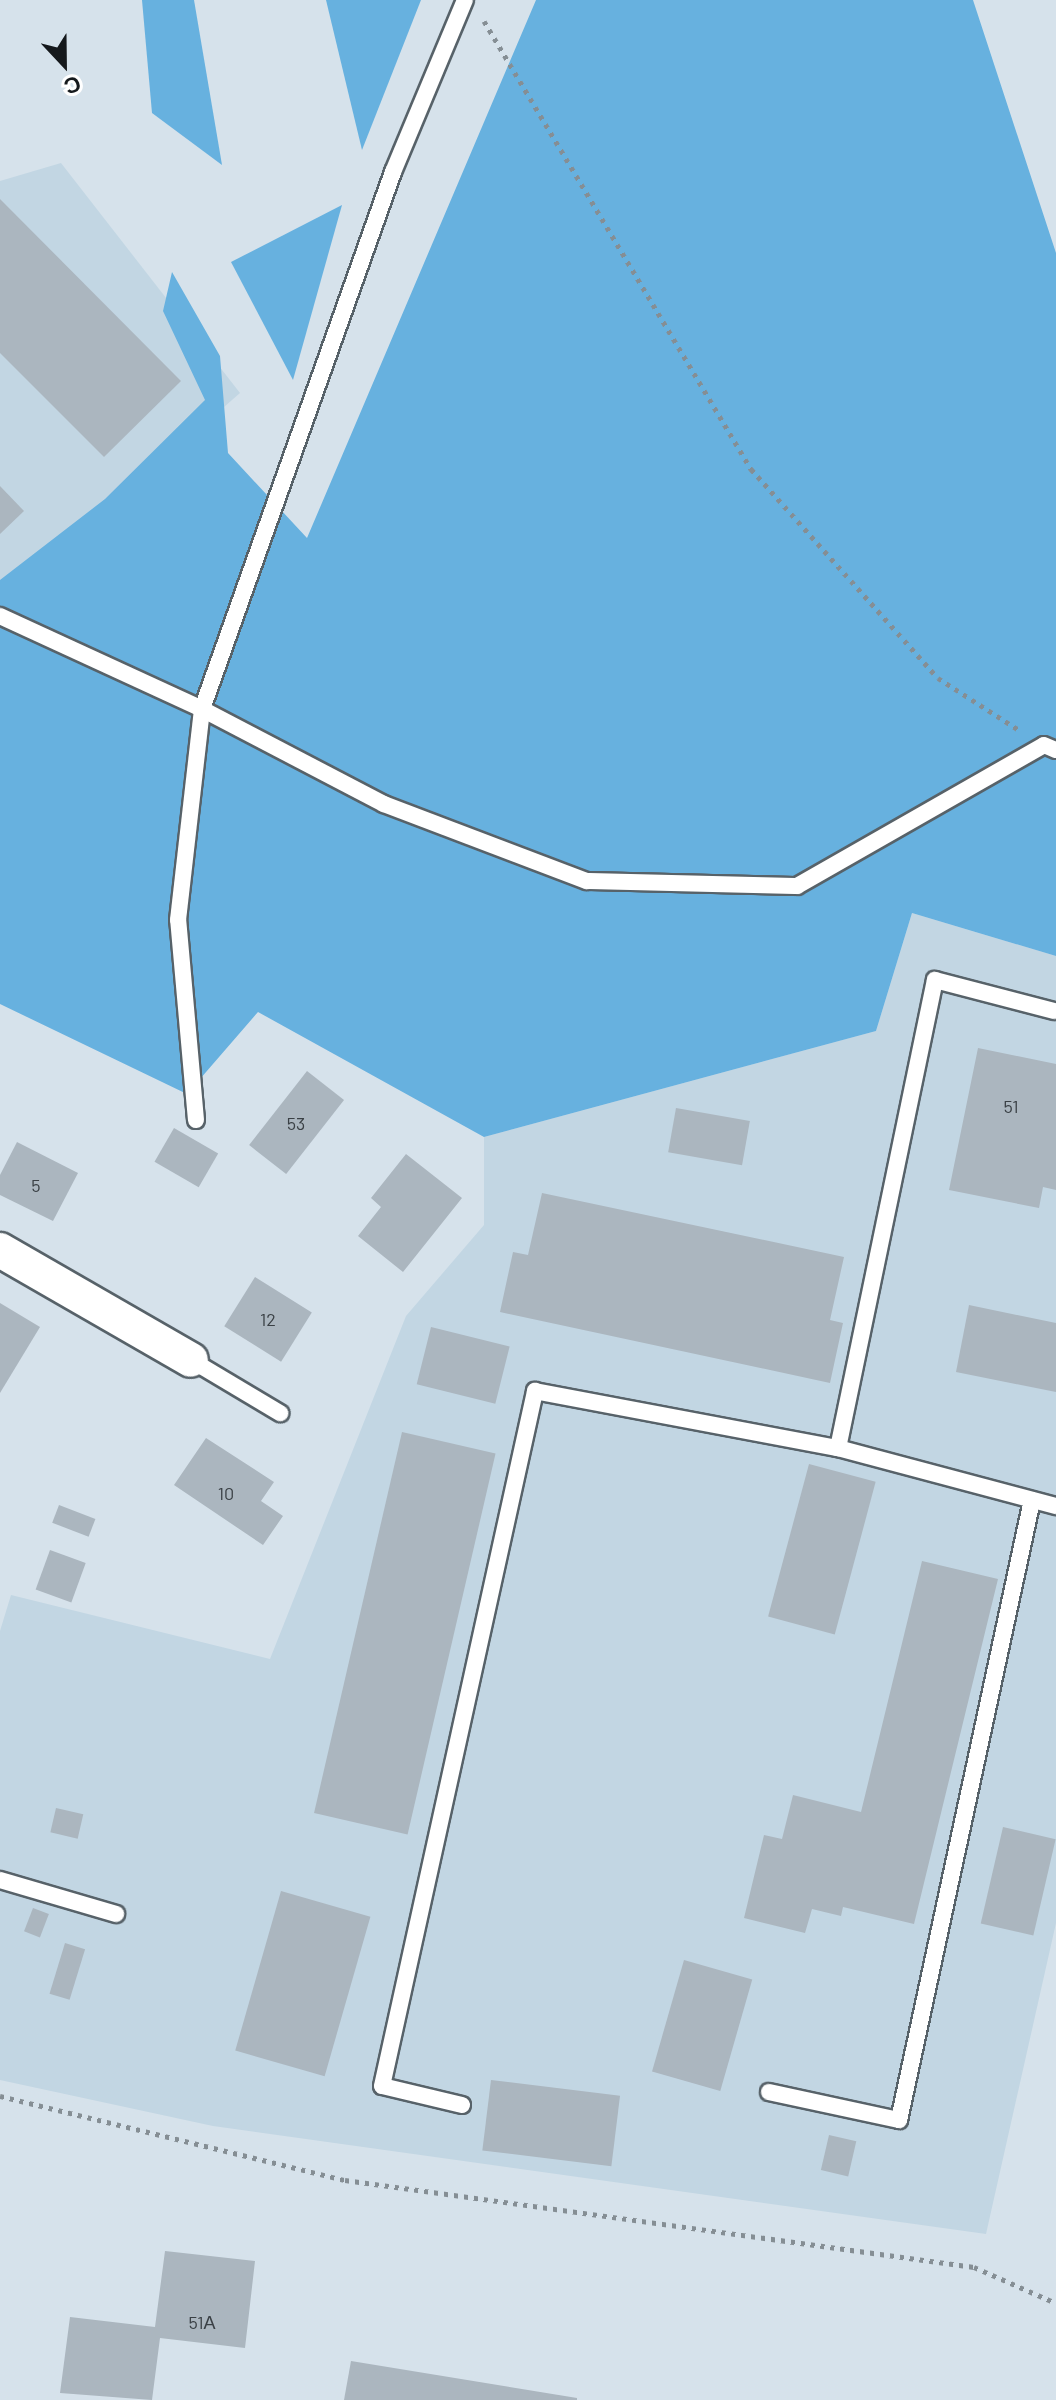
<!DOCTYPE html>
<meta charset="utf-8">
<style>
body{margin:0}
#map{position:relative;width:1056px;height:2400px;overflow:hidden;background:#d6e2eb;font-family:Barlow,sans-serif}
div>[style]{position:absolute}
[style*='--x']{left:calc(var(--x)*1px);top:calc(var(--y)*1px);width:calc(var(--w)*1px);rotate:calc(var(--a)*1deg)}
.built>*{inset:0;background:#c2d6e3}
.forest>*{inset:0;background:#67b1df}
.building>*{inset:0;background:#abb6bf;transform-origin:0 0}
.path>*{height:5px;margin-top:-2.5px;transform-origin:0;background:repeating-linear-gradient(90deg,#858e94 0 4px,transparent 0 10px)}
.roads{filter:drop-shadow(2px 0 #576269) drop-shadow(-2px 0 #576269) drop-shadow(0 2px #576269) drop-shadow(0 -2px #576269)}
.service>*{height:16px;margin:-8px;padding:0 8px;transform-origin:8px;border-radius:8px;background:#fff}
.minor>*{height:34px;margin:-17px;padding:0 17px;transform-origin:17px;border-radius:17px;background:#fff}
span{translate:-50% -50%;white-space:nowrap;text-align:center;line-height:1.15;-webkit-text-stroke:8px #fff;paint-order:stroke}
.number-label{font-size:18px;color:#3a4045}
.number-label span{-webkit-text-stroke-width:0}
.north{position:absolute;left:24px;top:24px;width:80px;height:80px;-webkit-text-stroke:6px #fff;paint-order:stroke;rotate:158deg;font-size:22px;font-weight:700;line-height:32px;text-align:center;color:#15191c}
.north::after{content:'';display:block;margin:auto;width:28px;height:36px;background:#15191c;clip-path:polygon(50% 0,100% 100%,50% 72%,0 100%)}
</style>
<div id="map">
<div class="built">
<i style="clip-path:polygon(61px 163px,240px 393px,0 603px,0 181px)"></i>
<i style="clip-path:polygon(912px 913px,1056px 956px,1056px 1923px,986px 2234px,213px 2126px,0 2080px,0 1631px,11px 1595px,270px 1659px,406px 1316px,484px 1225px,484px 1137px,876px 1031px)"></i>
</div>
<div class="forest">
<i style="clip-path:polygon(142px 0,194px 0,222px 165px,152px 113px)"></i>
<i style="clip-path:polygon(326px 0,421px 0,362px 150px)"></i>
<i style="clip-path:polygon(536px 0,973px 0,1056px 253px,1056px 956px,912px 913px,876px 1031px,484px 1137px,258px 1012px,187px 1094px,0 1004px,0 580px,105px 499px,205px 400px,163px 311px,172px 272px,220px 356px,228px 453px,307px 538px)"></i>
<i style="clip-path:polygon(342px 205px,293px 380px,231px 262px)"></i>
</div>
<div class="building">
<i style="clip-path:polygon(0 199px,181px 381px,104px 457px,0 353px)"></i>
<i style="clip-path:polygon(0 486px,24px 511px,0 534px)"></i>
<i style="clip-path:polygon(978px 1048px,1056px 1064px,1056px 1190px,1043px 1187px,1039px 1208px,949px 1190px)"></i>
<i style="left:307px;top:1071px;width:47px;height:94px;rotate:38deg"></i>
<i style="left:676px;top:1108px;width:75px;height:45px;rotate:10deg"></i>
<i style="left:174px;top:1128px;width:51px;height:39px;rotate:30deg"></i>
<i style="clip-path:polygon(17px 1142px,78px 1173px,53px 1221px,0 1195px,0 1175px)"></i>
<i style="clip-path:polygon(406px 1154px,462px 1198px,403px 1272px,358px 1236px,381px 1207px,371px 1198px)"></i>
<i style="clip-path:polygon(542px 1193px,844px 1257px,830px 1320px,843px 1323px,830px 1383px,500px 1312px,513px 1252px,528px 1255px)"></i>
<i style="left:255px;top:1277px;width:67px;height:58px;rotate:32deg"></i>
<i style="clip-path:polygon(0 1303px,40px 1327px,0 1393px)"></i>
<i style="clip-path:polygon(969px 1305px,1056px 1323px,1056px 1392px,956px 1372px)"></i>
<i style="left:431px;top:1327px;width:81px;height:59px;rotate:14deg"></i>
<i style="left:402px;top:1432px;width:96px;height:391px;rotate:13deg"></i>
<i style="clip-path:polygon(206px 1438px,274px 1482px,261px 1501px,283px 1516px,263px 1545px,174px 1485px)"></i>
<i style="left:809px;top:1464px;width:69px;height:158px;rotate:15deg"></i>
<i style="left:59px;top:1505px;width:39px;height:19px;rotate:21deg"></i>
<i style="left:50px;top:1550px;width:38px;height:42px;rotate:20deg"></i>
<i style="clip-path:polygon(922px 1561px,998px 1579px,914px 1924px,843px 1907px,841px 1916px,812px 1909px,805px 1933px,744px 1918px,764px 1835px,782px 1839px,793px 1795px,861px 1812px)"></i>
<i style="left:56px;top:1808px;width:28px;height:25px;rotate:13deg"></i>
<i style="left:1003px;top:1827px;width:54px;height:99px;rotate:13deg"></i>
<i style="left:281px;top:1891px;width:93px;height:166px;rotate:16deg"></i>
<i style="left:33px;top:1908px;width:17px;height:25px;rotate:21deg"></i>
<i style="left:65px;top:1943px;width:21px;height:53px;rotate:17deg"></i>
<i style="left:684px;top:1960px;width:71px;height:116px;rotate:16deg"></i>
<i style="left:491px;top:2080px;width:130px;height:71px;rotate:7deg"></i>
<i style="left:829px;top:2135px;width:28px;height:36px;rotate:13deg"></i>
<i style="clip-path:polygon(165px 2251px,255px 2261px,245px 2348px,160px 2338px,152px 2400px,60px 2393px,70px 2317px,155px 2327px)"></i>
<i style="clip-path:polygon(351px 2361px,577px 2398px,577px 2400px,344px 2400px)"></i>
</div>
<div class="path">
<i style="--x:484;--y:21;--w:522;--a:59.21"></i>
<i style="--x:751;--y:469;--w:280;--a:48.2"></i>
<i style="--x:938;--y:678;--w:96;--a:32.7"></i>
<i style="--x:0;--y:2096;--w:355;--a:13.7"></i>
<i style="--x:345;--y:2180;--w:635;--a:7.87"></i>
<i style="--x:974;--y:2267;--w:90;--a:23.7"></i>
</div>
<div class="roads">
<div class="service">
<i style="--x:0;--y:616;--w:222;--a:24.7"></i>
<i style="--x:202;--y:709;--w:205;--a:27.6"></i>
<i style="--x:384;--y:804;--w:217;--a:20.8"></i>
<i style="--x:587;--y:881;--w:210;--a:1.4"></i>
<i style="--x:797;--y:886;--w:284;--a:-29.7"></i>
<i style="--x:1044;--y:745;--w:13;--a:23"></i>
<i style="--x:196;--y:1120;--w:201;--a:-95.1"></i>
<i style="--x:178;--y:920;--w:212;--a:-83.5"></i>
<i style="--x:202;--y:709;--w:570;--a:-70.42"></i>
<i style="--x:393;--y:172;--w:186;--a:-67.3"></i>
<i style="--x:191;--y:1360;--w:104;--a:30.8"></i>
<i style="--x:838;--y:1448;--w:478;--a:-78.3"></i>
<i style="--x:935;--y:980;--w:123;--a:14.6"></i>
<i style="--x:0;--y:1880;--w:121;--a:16.3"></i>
<i style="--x:769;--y:2092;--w:133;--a:12.2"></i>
<i style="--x:899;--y:2120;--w:634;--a:-77.89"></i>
<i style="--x:462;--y:2105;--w:82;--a:-166.6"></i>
<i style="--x:382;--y:2086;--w:712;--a:-77.58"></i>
<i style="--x:535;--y:1391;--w:308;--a:10.7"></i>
<i style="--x:838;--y:1448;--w:226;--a:14.9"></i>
</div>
<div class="minor">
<i style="--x:0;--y:1250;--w:220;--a:29.9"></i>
</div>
</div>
<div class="number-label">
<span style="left:1011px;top:1106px">51</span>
<span style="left:296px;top:1123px">53</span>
<span style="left:36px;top:1185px">5</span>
<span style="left:268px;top:1319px">12</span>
<span style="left:226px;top:1493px">10</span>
<span style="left:202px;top:2322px">51А</span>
</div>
<div class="north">С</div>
</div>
